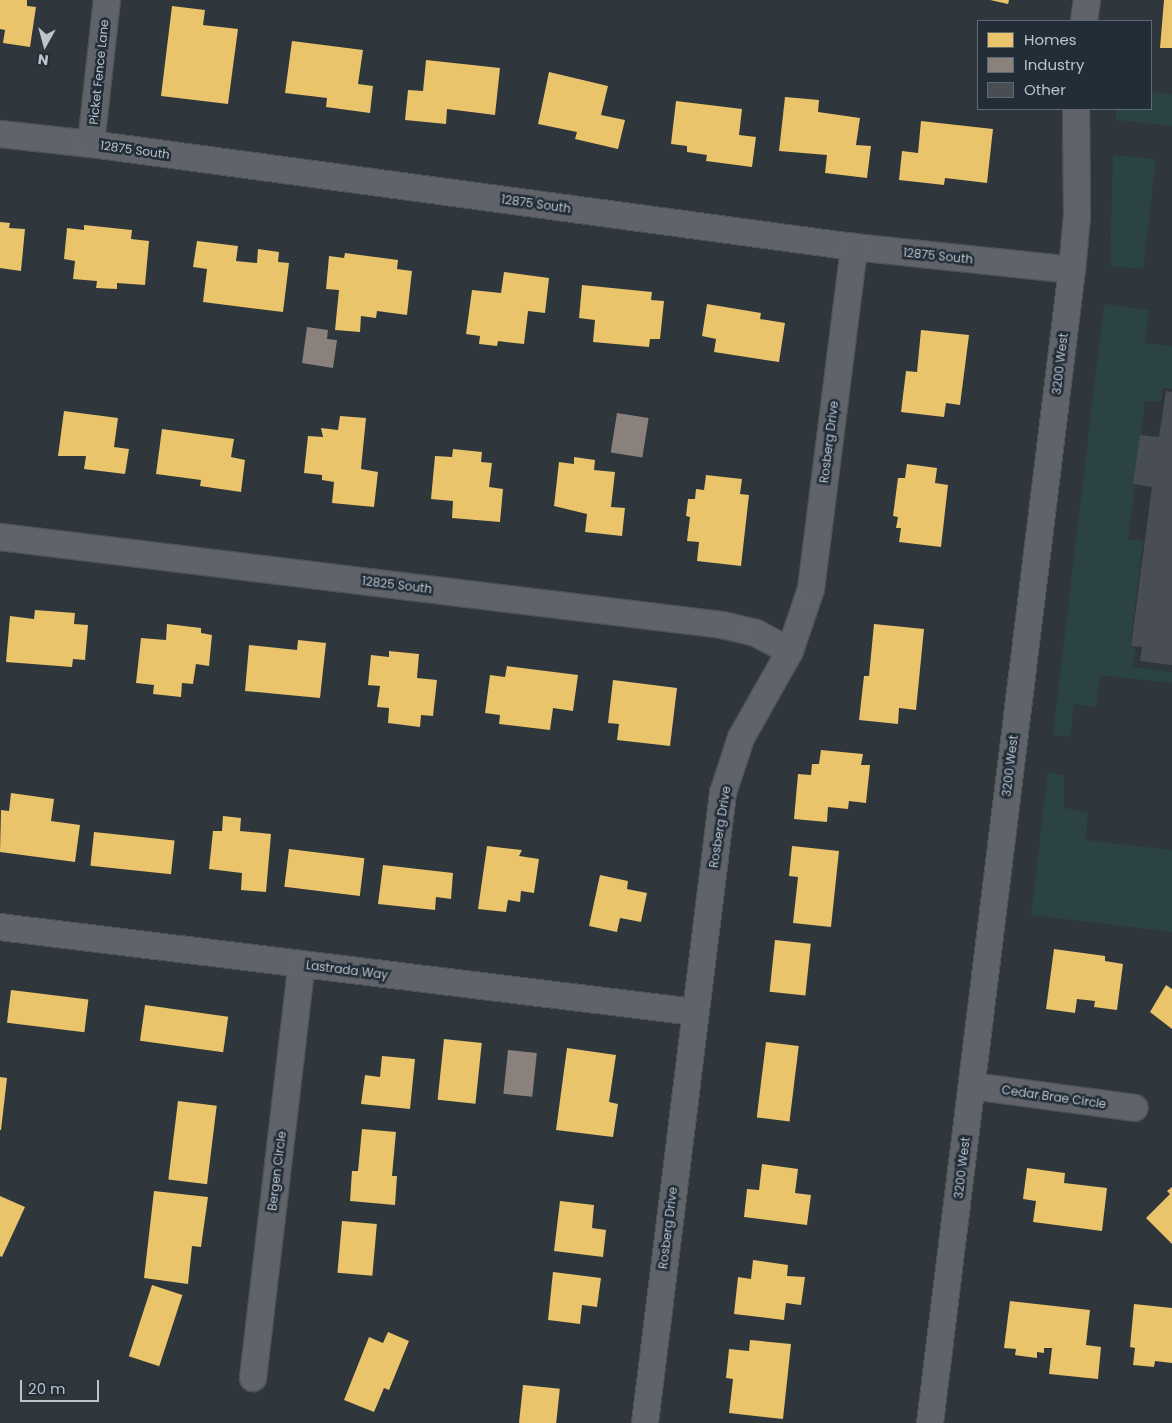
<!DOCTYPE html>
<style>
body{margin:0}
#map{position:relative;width:1172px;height:1423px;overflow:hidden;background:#2f363c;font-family:Poppins,sans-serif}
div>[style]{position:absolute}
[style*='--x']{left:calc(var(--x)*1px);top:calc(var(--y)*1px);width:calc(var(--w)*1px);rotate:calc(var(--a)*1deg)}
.green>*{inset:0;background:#2c4343}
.homes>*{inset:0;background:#e9c46a;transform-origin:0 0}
.industry>*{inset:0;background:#8a817c;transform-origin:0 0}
.building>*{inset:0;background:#484e54}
.roads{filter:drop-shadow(1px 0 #4d5257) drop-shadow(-1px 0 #4d5257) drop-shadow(0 1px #4d5257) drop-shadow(0 -1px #4d5257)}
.street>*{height:26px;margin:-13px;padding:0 13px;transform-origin:13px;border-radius:13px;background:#60646a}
span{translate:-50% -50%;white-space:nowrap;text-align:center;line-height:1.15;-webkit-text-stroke:5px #222d38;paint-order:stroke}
.street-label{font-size:12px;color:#bbc3cc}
.legend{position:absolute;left:977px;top:20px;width:175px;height:90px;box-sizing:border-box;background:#222d38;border:1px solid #5f6973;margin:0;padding:6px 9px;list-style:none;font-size:15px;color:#bbc3cc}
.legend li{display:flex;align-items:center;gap:10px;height:25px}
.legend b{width:25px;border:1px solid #5f6973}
.north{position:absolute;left:20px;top:20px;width:50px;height:50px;-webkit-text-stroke:4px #222d38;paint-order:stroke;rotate:187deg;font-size:14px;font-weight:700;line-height:20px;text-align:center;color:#bbc3cc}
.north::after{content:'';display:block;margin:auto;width:18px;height:22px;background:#bbc3cc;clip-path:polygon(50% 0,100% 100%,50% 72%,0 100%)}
.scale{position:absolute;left:20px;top:1380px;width:79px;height:22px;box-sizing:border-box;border:2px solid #bbc3cc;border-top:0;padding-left:6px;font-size:15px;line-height:18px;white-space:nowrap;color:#bbc3cc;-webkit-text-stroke:4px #222d38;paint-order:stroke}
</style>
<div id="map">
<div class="green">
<i style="clip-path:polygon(1151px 92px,1172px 94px,1172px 126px,1116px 120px,1116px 109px,1151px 109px)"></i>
<i style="clip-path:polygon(1113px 155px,1156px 159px,1143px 269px,1110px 266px)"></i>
<i style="clip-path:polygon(1104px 304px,1149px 310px,1145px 343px,1172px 346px,1172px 389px,1163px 388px,1161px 402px,1145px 401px,1128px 539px,1143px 541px,1130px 647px,1136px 648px,1133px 667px,1172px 672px,1172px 683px,1100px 675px,1096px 707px,1074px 704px,1070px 737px,1053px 735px)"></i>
<i style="clip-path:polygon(1048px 772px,1064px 775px,1064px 808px,1088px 812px,1086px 840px,1172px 850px,1172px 932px,1031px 915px)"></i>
</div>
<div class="homes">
<i style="clip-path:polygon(0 0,27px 0,27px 6px,36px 7px,30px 47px,3px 43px,5px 30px,0 29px)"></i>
<i style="clip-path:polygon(990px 0,1009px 0,1008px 4px)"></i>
<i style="clip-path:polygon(1164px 0,1172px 0,1172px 48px,1160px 48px)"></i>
<i style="clip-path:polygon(172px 6px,205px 10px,203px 25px,238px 29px,228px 104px,161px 96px)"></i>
<i style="clip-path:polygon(292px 41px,363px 50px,358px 84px,373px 86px,370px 113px,326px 107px,327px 98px,285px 93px)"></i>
<i style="clip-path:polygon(426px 60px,500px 68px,495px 115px,447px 109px,446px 124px,405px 120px,408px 90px,423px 91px)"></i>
<i style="clip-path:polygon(549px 72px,608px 86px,601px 115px,625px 120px,618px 149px,575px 139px,577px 132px,538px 124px)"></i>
<i style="clip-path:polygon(785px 97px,819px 100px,818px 112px,860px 118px,856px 145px,871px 146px,867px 178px,825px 173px,827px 155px,779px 151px)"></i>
<i style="clip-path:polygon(676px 101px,742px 109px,739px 135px,756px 137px,752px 167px,706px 161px,707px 155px,687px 152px,687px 146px,671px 144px)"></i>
<i style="clip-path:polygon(921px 121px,993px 129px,987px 183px,945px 178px,944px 185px,899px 180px,902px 151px,918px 153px)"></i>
<i style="clip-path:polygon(0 222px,10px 223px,9px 228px,25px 229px,21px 271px,0 268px)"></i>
<i style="clip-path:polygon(84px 225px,132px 230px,131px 239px,149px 241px,145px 285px,117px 283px,117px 289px,96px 288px,97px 281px,73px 279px,75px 261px,64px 259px,67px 228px,84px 230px)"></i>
<i style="clip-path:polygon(197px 241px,238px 246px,236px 261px,257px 263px,258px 249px,279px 252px,278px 262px,289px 263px,283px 312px,203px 302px,207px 269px,193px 267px)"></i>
<i style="clip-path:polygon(345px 253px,398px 260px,397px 269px,412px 271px,407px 315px,377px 311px,376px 318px,361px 316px,360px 332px,335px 330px,339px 290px,326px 289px,329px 256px,344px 258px)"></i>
<i style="clip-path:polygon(504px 272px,549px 278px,545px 313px,528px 311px,524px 344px,498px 341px,497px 346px,479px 344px,480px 336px,466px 334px,472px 290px,501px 293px)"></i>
<i style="clip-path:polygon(582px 285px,652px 292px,651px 300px,664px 301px,660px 339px,650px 339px,649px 347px,593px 342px,595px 320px,579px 318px)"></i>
<i style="clip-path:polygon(707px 304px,761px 313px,760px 319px,785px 323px,779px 362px,714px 352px,716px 339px,702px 336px)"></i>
<i style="clip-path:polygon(921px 330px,969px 335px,960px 405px,946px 403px,944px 417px,901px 412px,906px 371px,917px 372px)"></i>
<i style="clip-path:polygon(64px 411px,118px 418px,114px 447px,129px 449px,125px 474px,84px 469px,86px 456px,58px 456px)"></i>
<i style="clip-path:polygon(340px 416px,366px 418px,361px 469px,378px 472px,374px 507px,332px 503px,334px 482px,322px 480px,322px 475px,304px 473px,308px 436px,323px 437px,321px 428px,338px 430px)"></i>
<i style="clip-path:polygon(162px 429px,234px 439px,231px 457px,245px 460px,241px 492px,200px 486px,201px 480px,156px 474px)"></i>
<i style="clip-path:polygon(453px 449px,482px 452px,481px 462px,492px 463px,489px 487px,503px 489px,500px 522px,452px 518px,453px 501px,431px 499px,435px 456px,452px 457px)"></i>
<i style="clip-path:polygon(574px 457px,595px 460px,594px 470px,615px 472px,611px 507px,625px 508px,622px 536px,585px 532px,587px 514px,554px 506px,559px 462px,574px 464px)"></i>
<i style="clip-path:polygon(907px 464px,937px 468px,935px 483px,948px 485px,941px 547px,899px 542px,901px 528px,896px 528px,898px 517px,893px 516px,898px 478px,905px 478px)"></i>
<i style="clip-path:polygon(706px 475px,742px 479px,740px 494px,749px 495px,741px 566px,697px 561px,699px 542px,687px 541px,690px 517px,686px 516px,688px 499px,695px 499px,696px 489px,704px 490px)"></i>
<i style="clip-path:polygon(35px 610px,75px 613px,74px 624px,88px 625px,85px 660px,73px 659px,72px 667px,6px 662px,10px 616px,34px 619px)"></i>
<i style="clip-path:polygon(167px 624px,201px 628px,201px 633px,212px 635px,209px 666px,196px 664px,193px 684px,182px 683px,181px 697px,153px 694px,154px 685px,136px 683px,141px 638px,166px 640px)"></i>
<i style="clip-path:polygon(874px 624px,924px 629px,916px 710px,899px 708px,898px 724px,859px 720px,864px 676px,869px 676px)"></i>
<i style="clip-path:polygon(298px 640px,326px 643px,320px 698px,245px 691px,249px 645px,297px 650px)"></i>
<i style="clip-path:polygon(389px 651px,419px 654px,417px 678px,437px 680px,433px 716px,421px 715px,420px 727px,388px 723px,389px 708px,377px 707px,380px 686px,368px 685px,371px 655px,389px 657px)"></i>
<i style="clip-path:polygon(507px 666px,578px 675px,573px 711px,553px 708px,550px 730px,499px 724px,500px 715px,485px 713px,490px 675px,505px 677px)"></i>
<i style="clip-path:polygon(613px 680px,677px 688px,670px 746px,617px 740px,619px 724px,608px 723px)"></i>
<i style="clip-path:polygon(821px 750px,863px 754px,861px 765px,870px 765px,866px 803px,849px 801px,848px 809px,828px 807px,827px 822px,794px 819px,798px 774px,811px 775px,812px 764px,819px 764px)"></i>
<i style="clip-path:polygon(11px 793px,54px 799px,51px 821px,80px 825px,75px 862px,0 852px,1px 810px,9px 811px)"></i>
<i style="clip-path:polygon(223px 816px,241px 818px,240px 831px,271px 834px,266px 892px,241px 890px,242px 873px,209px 869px,213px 831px,222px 831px)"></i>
<i style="left:94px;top:832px;width:81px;height:34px;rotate:6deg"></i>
<i style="clip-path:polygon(487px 846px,522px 850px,519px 856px,539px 859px,534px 893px,521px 891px,520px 902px,508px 900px,506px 912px,478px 909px)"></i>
<i style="clip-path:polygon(792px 846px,839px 851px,831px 927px,793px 923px,798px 877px,789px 876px)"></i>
<i style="left:289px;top:849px;width:76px;height:38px;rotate:7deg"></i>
<i style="clip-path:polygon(383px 865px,453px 873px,451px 899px,436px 897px,435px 910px,378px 904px)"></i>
<i style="clip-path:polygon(600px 875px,628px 881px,627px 889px,647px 893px,641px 922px,620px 918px,617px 932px,589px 926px)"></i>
<i style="left:775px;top:940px;width:36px;height:52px;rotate:6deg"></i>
<i style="clip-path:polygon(1054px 949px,1105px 956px,1105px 961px,1123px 964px,1117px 1010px,1094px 1007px,1095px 1001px,1077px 999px,1075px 1013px,1046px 1009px)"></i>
<i style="clip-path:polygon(1166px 985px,1172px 989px,1172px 1029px,1150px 1012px)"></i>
<i style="left:11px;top:990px;width:78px;height:33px;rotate:7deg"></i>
<i style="left:145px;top:1005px;width:84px;height:36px;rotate:8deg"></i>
<i style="left:444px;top:1039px;width:38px;height:61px;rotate:6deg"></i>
<i style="left:766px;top:1042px;width:33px;height:76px;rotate:7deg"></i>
<i style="clip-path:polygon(567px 1048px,616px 1055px,609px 1102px,618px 1104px,613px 1137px,556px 1130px)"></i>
<i style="clip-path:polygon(382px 1056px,415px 1059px,410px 1109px,361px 1104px,365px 1075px,380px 1077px)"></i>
<i style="clip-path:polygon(0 1077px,7px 1078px,1px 1130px,0 1130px)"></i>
<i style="left:178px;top:1101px;width:39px;height:79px;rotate:7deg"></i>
<i style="clip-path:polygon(362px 1129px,396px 1132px,392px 1176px,397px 1176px,395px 1205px,350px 1201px,352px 1171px,358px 1171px)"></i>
<i style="clip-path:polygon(762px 1164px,798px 1169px,795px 1193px,811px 1195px,807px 1225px,744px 1217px,747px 1189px,759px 1190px)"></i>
<i style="clip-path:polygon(1027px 1168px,1065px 1173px,1064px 1183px,1107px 1188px,1102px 1231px,1033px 1222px,1036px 1201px,1023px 1199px)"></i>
<i style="clip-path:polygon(1172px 1187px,1172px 1244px,1146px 1218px,1170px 1194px,1167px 1191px)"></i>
<i style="clip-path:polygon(154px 1191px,208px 1197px,201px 1247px,192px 1246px,188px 1284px,144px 1278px)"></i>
<i style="clip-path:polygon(0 1196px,25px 1207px,2px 1257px,0 1256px)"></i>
<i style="clip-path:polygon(560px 1201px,594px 1205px,592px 1228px,606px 1230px,603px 1257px,554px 1251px)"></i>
<i style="left:342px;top:1221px;width:35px;height:52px;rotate:5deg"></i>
<i style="clip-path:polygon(753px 1260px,788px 1265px,787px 1276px,805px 1277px,801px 1305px,786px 1303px,784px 1320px,734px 1314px,738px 1277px,751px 1279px)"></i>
<i style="clip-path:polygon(553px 1272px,601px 1278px,597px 1307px,582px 1305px,580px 1324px,548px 1320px)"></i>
<i style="left:152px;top:1285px;width:32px;height:75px;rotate:18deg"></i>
<i style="clip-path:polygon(1010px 1301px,1090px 1310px,1086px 1345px,1101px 1347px,1098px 1379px,1049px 1374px,1052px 1348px,1044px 1348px,1044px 1353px,1037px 1352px,1037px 1358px,1015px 1355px,1016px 1349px,1004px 1348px)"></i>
<i style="clip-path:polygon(1134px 1304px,1172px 1308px,1172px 1363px,1155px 1361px,1154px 1367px,1133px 1365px,1135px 1348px,1130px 1347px)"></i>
<i style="clip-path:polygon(388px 1332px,409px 1341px,389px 1390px,384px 1388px,374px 1412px,344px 1400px,369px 1337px,383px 1343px)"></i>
<i style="clip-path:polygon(750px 1340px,791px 1344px,783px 1419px,729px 1413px,733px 1379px,726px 1378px,729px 1349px,749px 1351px)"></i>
<i style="left:523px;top:1385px;width:37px;height:38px;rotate:6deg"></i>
</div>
<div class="industry">
<i style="clip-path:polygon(307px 327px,328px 330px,327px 339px,337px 340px,333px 368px,302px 363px)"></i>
<i style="left:617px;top:413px;width:32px;height:40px;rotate:9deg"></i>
<i style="left:508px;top:1050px;width:29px;height:44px;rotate:6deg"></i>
</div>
<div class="building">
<i style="clip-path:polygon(1166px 391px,1172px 392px,1172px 665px,1140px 661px,1142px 647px,1131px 646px,1152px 487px,1133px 484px,1140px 435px,1159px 437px)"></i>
</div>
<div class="roads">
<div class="street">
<i style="--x:1084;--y:21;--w:21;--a:-82"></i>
<i style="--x:0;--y:134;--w:92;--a:6.3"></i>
<i style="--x:91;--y:144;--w:770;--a:7.69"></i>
<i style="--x:854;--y:247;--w:219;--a:6"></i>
<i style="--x:91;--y:144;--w:145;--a:-83.7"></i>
<i style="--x:0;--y:537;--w:727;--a:6.95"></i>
<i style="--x:722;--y:625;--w:35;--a:13"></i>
<i style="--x:756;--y:633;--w:38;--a:28"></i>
<i style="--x:0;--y:927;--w:699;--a:6.98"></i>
<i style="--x:973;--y:1086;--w:163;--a:7.7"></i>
<i style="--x:253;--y:1378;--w:417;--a:-83.3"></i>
<i style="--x:645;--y:1423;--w:635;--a:-82.94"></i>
<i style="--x:723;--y:793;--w:58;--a:-71.9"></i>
<i style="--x:741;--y:738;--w:100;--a:-60.6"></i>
<i style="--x:790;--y:651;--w:65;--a:-71.3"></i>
<i style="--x:811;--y:589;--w:345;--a:-82.8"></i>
<i style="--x:930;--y:1423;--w:1162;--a:-82.98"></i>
<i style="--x:1072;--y:270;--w:54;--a:-84.7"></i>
<i style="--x:1077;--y:216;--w:107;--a:-90.5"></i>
</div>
</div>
<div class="street-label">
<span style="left:99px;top:72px;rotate:-84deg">Picket Fence Lane</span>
<span style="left:135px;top:150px;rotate:8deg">12875 South</span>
<span style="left:536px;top:204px;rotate:8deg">12875 South</span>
<span style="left:938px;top:256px;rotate:6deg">12875 South</span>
<span style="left:1060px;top:364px;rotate:-83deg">3200 West</span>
<span style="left:829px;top:442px;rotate:-83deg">Rosberg Drive</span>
<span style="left:397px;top:585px;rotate:7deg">12825 South</span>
<span style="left:1010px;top:766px;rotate:-83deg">3200 West</span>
<span style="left:720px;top:827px;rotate:-81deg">Rosberg Drive</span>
<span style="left:347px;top:970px;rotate:7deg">Lastrada Way</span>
<span style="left:1054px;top:1097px;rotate:8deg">Cedar Brae Circle</span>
<span style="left:962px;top:1168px;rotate:-83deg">3200 West</span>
<span style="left:277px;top:1171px;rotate:-83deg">Bergen Circle</span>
<span style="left:668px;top:1228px;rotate:-83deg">Rosberg Drive</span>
</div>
<ul class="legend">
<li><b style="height:14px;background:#e9c46a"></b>Homes</li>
<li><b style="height:14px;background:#8a817c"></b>Industry</li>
<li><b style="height:14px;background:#484e54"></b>Other</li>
</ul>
<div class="north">N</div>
<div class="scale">20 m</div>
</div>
